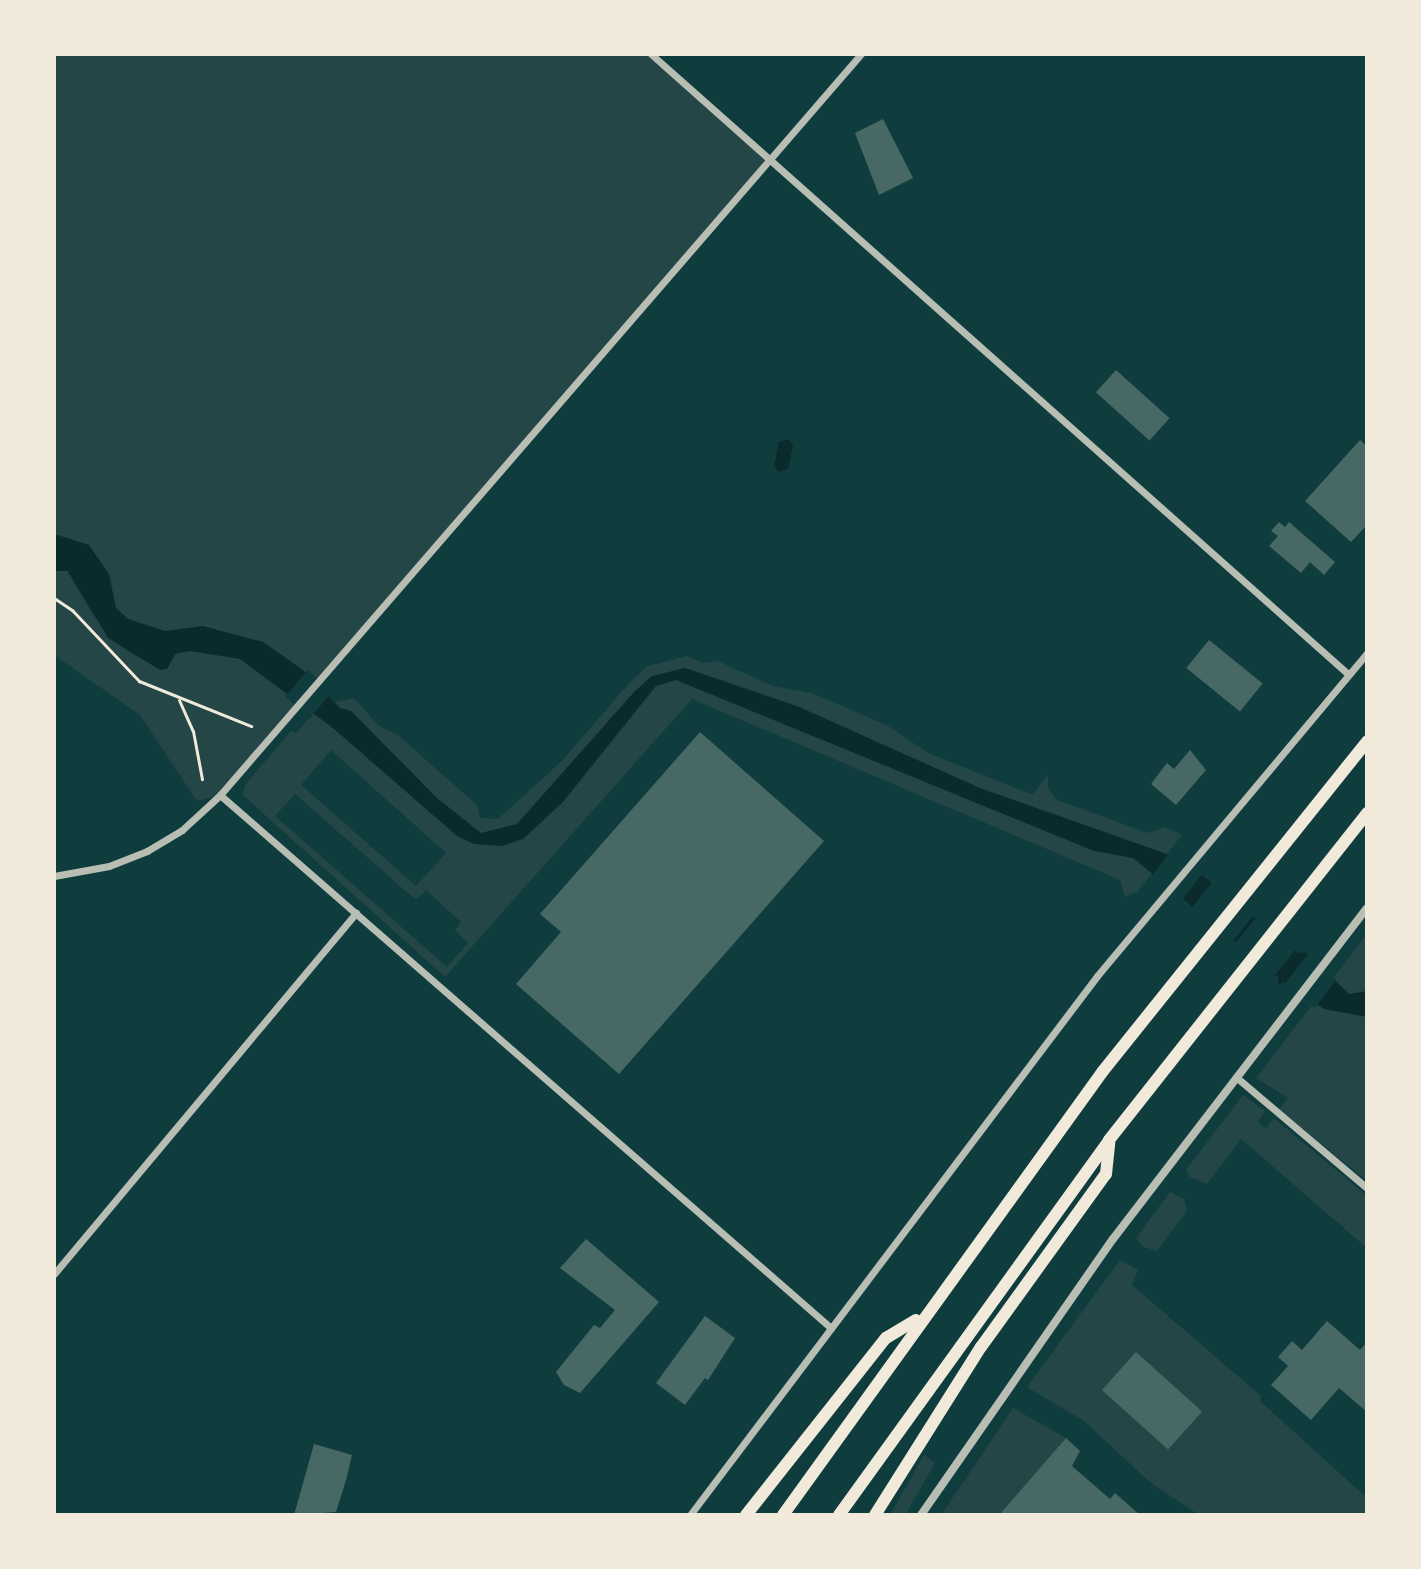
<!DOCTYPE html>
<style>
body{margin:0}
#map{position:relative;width:1421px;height:1569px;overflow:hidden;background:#0f3d3e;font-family:Manrope,sans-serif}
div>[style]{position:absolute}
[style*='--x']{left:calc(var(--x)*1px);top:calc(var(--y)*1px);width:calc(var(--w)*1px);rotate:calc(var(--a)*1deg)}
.green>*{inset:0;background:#244646}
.water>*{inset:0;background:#0a2a2b}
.pier>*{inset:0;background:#0f3d3e;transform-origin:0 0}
.building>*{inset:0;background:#486865;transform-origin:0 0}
.path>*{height:3px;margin:-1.5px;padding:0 1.5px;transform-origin:1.5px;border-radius:1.5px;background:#f1e9da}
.minor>*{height:7px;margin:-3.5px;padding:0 3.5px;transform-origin:3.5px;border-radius:3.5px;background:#b8beb3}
.tertiary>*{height:8px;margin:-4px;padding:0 4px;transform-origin:4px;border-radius:4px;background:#b8beb3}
.motorway>*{height:12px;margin:-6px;padding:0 6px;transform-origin:6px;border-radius:6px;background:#f1e9da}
span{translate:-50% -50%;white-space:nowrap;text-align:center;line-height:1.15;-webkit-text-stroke:6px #f1e9da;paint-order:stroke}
.frame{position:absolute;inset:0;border:56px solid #f1e9da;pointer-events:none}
</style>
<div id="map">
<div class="green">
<i style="clip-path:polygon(54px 54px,651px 54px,769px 160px,220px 795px,197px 801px,140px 715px,54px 655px,54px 571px,67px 571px,93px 615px,124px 649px,159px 668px,167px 669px,170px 660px,165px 632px,128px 619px,116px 608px,89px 545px,54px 534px)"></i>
<i style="clip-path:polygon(evenodd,687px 656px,703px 663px,718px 661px,773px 686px,812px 693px,888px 726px,928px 753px,1020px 790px,1033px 794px,1048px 775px,1048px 789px,1057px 800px,1148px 833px,1165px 827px,1182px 835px,1137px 892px,1125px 897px,1120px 880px,692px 699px,445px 977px,243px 795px,245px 785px,291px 731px,296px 733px,321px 705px,354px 698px,378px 725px,398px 735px,478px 806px,480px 818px,498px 819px,562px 761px,631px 681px,648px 666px,687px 656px,331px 750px,446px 853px,416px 886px,301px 785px,331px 750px,687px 656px,295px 794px,416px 900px,426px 890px,461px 922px,455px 930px,468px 943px,447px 967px,275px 816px,295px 794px)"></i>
<i style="clip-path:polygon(1367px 934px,1367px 1181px,1279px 1109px,1288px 1098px,1256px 1078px)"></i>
<i style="clip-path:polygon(1243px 1095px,1265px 1111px,1258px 1122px,1266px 1128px,1274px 1118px,1367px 1196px,1367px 1248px,1241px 1139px,1207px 1184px,1190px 1177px,1186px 1170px)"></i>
<i style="clip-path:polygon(1170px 1192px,1184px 1199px,1187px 1211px,1157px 1251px,1144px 1247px,1136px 1238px)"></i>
<i style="clip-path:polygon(1120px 1260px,1138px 1270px,1132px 1285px,1261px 1396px,1260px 1401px,1367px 1498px,1367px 1515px,1199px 1515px,1151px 1483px,1084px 1421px,1027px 1387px)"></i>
<i style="clip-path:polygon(1013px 1408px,1066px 1438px,999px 1515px,941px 1515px)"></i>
<i style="clip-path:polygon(924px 1455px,935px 1463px,905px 1515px,890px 1515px)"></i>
</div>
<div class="water">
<i style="clip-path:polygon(788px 439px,793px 445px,788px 469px,779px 472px,774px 466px,779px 442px)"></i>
<i style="clip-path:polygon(54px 534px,89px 545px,109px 574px,116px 608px,128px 619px,165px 631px,203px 626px,263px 642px,303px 670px,340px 708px,351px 711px,437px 798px,481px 833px,517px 824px,634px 692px,652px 676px,685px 668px,797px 706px,980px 788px,1164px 853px,1198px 872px,1298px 953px,1306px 952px,1349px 994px,1367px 991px,1367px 1017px,1324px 1009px,1283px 982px,1278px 985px,1278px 977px,1133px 858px,1094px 851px,676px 680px,656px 686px,563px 802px,523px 839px,502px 846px,474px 844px,457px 836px,333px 728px,240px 659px,190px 651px,175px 654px,167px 669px,160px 670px,108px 638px,68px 571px,54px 571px)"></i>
</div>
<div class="pier">
<i style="left:308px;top:670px;width:33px;height:35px;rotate:41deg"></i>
<i style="clip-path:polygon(1170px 852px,1204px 872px,1180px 902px,1150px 878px)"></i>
<i style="left:1214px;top:880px;width:53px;height:39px;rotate:39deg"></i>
<i style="left:1258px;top:915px;width:51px;height:39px;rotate:39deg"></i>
<i style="clip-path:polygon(1309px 953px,1336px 980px,1315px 1008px,1283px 986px)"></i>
</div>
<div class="building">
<i style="clip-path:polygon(883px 119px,913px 178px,879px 195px,855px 133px)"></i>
<i style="left:1116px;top:370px;width:72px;height:30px;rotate:42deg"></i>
<i style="clip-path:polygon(1360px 440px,1367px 446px,1367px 525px,1351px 542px,1305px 501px)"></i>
<i style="clip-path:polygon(1279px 522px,1285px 527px,1289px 522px,1335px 562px,1324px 575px,1310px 562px,1301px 573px,1269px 546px,1278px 536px,1271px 531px)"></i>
<i style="left:1209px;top:640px;width:69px;height:36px;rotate:39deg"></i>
<i style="clip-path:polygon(700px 732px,824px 841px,619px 1074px,516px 984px,561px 932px,540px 914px)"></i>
<i style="clip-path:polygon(1190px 750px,1206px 770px,1176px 805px,1151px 784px,1167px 763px,1174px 769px)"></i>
<i style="clip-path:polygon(586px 1239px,659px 1302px,580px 1393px,564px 1385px,556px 1372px,594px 1325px,600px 1328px,615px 1310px,560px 1268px)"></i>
<i style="clip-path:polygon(705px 1316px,735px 1338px,708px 1380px,705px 1378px,685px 1405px,656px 1383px)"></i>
<i style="clip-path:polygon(1327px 1321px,1360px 1350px,1367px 1342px,1367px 1412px,1339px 1388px,1311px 1420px,1271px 1385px,1288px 1366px,1278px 1357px,1292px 1341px,1302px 1350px)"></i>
<i style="left:1136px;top:1352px;width:89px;height:51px;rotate:42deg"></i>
<i style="clip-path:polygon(1066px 1438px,1080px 1451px,1072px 1466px,1110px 1499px,1115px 1493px,1140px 1515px,999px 1515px)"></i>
<i style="clip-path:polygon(314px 1444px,352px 1455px,346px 1480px,336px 1512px,294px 1515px)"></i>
</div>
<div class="path">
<i style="--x:54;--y:598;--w:22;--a:34"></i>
<i style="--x:72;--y:610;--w:98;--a:46.7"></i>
<i style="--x:139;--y:681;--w:121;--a:21.9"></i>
<i style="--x:179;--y:700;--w:34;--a:66"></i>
<i style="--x:193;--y:731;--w:49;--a:79.4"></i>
</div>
<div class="minor">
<i style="--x:651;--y:54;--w:933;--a:41.65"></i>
<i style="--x:220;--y:795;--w:811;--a:41.1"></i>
<i style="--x:54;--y:876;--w:56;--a:-10.3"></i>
<i style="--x:109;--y:866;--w:41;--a:-21.5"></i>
<i style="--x:147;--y:851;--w:41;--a:-31"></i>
<i style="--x:182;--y:830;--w:52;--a:-42.6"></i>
<i style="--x:220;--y:795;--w:980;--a:-49.14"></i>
<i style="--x:1236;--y:1077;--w:172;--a:40.3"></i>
<i style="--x:54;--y:1274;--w:471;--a:-50.1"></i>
<i style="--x:690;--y:1515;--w:675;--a:-52.94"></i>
<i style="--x:1097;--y:976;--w:421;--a:-50.1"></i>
</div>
<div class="tertiary">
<i style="--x:921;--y:1515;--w:336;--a:-55.2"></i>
<i style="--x:1113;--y:1239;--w:417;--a:-52.5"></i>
</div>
<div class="motorway">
<i style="--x:746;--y:1515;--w:226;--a:-51.7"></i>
<i style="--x:886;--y:1338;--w:35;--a:-31"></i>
<i style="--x:783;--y:1515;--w:547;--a:-54.22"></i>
<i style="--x:1103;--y:1071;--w:423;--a:-51.3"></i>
<i style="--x:839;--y:1515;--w:462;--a:-54.2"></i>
<i style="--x:1109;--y:1140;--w:417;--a:-51.7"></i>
<i style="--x:875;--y:1515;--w:199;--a:-57.8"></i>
<i style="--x:981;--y:1347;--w:213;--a:-54.2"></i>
<i style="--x:1106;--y:1174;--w:31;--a:-84"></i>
</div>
<div class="frame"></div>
</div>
